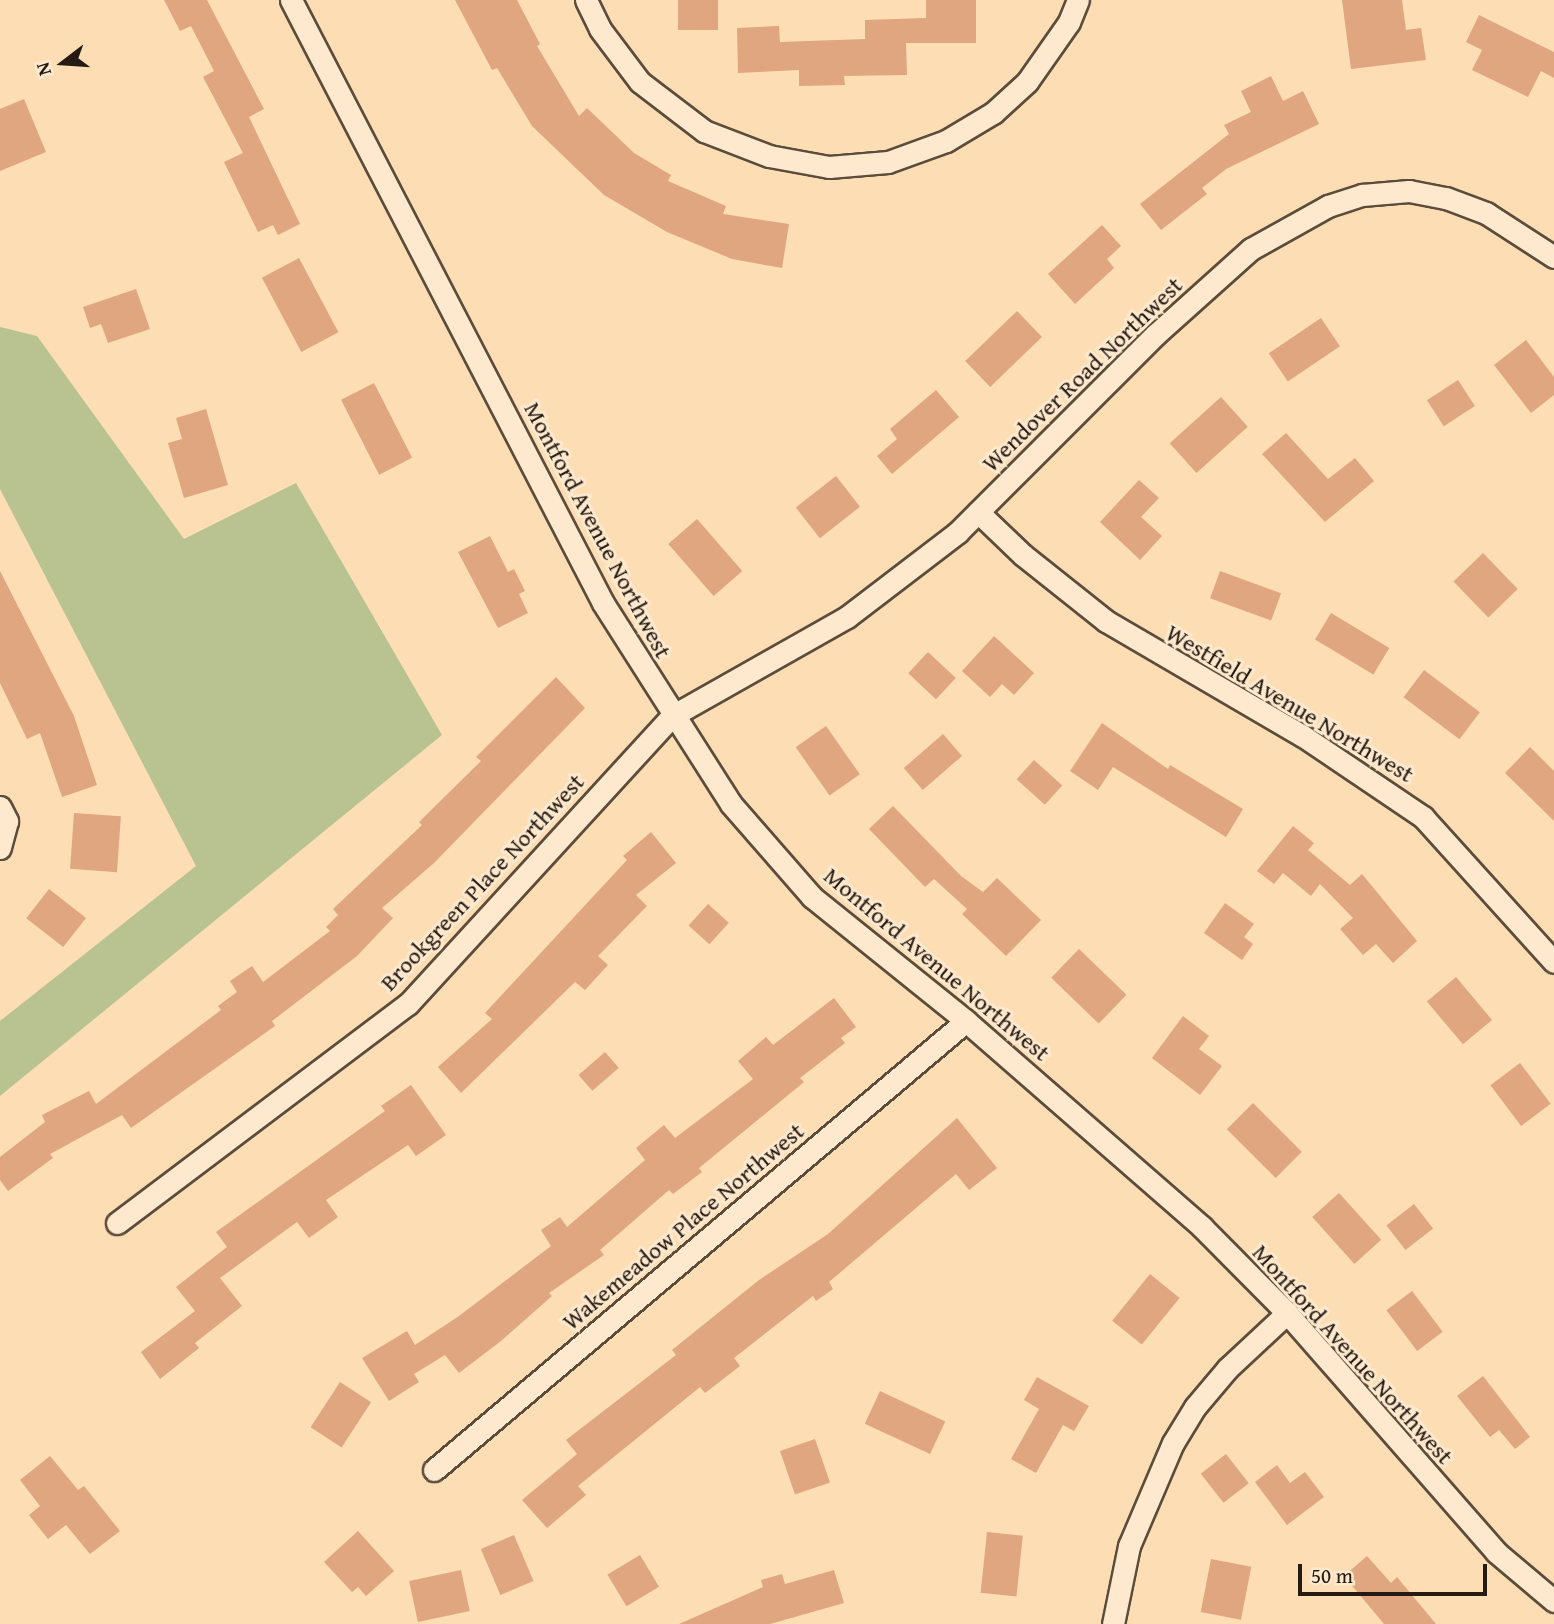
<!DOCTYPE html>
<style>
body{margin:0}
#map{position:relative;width:1554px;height:1624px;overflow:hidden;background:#fdddb3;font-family:"Gentium Book Plus",serif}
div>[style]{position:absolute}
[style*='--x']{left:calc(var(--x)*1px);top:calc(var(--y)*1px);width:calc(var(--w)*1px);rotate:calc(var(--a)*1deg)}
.green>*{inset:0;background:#b9c291}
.building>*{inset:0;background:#dfa680;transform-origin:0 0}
.roads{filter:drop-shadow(2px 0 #5b4c3b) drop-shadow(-2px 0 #5b4c3b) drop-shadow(0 2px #5b4c3b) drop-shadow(0 -2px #5b4c3b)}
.minor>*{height:21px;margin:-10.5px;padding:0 10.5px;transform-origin:10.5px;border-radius:10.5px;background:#fee9ce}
span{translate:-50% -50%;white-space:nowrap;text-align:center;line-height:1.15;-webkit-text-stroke:6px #fee9ce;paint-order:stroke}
.street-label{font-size:24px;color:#251b13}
.north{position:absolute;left:28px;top:28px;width:70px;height:70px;-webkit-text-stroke:5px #fee9ce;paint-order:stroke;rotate:253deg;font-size:19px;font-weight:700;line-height:28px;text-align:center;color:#251b13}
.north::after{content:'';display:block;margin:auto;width:24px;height:32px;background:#251b13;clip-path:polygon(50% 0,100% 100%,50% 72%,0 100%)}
.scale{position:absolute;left:1298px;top:1564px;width:189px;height:32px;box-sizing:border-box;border:4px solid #251b13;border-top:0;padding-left:9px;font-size:21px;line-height:24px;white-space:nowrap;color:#251b13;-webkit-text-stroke:5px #fee9ce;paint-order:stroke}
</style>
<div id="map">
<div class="green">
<i style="clip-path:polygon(0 327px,37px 336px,184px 539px,296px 483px,442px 735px,0 1096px,0 1021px,196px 866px,0 489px)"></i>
</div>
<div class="building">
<i style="clip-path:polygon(164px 0,207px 0,264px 109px,249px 117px,300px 224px,278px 235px,273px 225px,258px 232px,224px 162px,243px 153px,203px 77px,214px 71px,191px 26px,180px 31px)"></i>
<i style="clip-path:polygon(455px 0,517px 0,540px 44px,537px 46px,579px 116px,587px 108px,634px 153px,671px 175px,668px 181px,726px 206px,723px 214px,789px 224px,782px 268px,732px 259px,667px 232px,604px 195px,532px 126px,497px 68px,492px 70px)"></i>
<i style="left:678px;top:0;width:40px;height:30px"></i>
<i style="clip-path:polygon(926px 0,976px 0,976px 43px,906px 43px,907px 75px,844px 76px,845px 85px,799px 86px,799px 70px,738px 73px,737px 28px,779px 26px,780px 42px,865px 39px,865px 20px,926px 18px)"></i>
<i style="clip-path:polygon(1342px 0,1402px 0,1406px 30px,1421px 28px,1426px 60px,1351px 69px)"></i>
<i style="clip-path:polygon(1479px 15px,1554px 52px,1554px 78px,1541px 71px,1528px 97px,1472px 70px,1482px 50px,1466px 42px)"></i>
<i style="clip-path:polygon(1271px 76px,1283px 101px,1303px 91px,1319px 124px,1226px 169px,1202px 188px,1207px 194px,1161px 230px,1140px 204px,1229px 134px,1224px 125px,1251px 112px,1241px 91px)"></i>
<i style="clip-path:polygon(24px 99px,46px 152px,0 171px,0 109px)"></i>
<i style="clip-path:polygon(1102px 225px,1121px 246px,1107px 259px,1114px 268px,1075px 304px,1048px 274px)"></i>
<i style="left:299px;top:258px;width:84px;height:42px;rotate:62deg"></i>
<i style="clip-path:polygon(136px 289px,150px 329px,108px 343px,101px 324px,90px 328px,83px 307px)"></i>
<i style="left:1017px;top:311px;width:36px;height:72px;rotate:46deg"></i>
<i style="left:1321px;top:318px;width:34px;height:63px;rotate:56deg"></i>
<i style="clip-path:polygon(1526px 340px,1554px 377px,1554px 395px,1531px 413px,1494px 365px)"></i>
<i style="left:1458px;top:380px;width:31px;height:37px;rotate:57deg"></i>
<i style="left:374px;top:383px;width:84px;height:37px;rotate:63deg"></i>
<i style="clip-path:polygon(936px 390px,959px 417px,892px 474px,877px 456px,897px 439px,890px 429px)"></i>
<i style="left:1221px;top:397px;width:40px;height:69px;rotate:48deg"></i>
<i style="clip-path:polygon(206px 409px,228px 485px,184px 498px,168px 443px,182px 439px,176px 418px)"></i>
<i style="clip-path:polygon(1286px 433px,1328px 479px,1355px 458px,1374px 481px,1325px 522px,1262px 454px)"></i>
<i style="left:836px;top:476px;width:39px;height:51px;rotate:52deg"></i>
<i style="clip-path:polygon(1139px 480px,1159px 498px,1141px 517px,1162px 536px,1140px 560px,1100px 522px)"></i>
<i style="left:697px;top:519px;width:69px;height:38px;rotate:49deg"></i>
<i style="clip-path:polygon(490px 536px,508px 572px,514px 569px,525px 591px,519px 594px,528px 613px,498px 628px,458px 552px)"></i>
<i style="left:1483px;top:553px;width:50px;height:41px;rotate:46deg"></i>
<i style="clip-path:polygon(0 571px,74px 716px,97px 785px,62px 797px,40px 733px,27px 739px,0 683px)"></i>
<i style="left:1220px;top:571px;width:65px;height:29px;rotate:20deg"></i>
<i style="left:1331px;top:613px;width:68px;height:31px;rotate:31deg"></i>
<i style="clip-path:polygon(994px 636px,1034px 673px,1014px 695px,1002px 684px,990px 697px,962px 671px)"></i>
<i style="left:928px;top:652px;width:38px;height:29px;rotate:43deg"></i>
<i style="left:1424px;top:670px;width:70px;height:34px;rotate:37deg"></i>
<i style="clip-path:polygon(556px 677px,585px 708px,434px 863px,382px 908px,393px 918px,357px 956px,272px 1021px,275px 1026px,131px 1128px,122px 1115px,50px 1154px,53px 1158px,8px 1191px,0 1180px,0 1157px,45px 1122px,42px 1115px,89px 1091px,96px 1104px,221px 1010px,218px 1006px,237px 992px,230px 981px,252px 966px,263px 982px,330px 931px,326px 927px,338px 915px,333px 909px,422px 825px,419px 822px,481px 761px,476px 757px)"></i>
<i style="clip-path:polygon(1102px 723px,1168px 769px,1170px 765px,1243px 809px,1226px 837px,1113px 767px,1098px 790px,1070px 771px)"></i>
<i style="left:826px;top:726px;width:59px;height:37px;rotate:55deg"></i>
<i style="left:943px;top:734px;width:29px;height:52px;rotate:49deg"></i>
<i style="clip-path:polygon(1530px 747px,1554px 771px,1554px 821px,1505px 773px)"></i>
<i style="left:1034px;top:760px;width:38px;height:26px;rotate:42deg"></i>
<i style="clip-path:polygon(893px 806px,961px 876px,983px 892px,997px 878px,1041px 920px,1006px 956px,962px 914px,967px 909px,934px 879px,925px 887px,869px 829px)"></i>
<i style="left:74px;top:813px;width:47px;height:56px;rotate:4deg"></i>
<i style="clip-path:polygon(1293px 826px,1314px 843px,1308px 850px,1350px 885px,1362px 874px,1417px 941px,1393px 963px,1376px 944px,1363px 955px,1340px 929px,1353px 918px,1320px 884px,1311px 896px,1283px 873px,1274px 884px,1257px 871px)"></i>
<i style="clip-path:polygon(651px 832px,676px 863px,636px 895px,647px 906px,598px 956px,608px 965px,585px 990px,575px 982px,461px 1093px,438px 1067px,492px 1019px,485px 1013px,627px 860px,623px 856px)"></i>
<i style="left:49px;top:889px;width:47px;height:37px;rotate:38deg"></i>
<i style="clip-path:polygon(1225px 903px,1254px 924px,1244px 937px,1253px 944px,1242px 960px,1204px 933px)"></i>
<i style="left:708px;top:904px;width:28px;height:29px;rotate:42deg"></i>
<i style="left:1079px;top:949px;width:66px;height:40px;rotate:44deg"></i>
<i style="left:1456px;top:977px;width:56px;height:38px;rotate:50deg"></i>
<i style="clip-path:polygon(834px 998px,856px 1027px,841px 1038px,845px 1043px,800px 1078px,804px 1082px,699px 1168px,702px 1172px,673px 1194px,669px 1190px,600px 1250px,604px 1255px,549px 1293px,552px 1296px,501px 1341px,459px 1373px,445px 1355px,414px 1374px,419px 1382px,389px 1401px,362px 1358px,407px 1331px,415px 1345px,459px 1316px,551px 1246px,541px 1230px,560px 1217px,567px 1227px,645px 1160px,636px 1148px,664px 1125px,675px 1138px,753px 1079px,738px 1061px,766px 1037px,773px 1045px)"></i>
<i style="clip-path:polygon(1183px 1016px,1209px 1036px,1199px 1049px,1222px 1066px,1200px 1095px,1152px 1058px)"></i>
<i style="left:605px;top:1052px;width:21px;height:35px;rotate:49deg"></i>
<i style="left:1520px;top:1063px;width:51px;height:37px;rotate:53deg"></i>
<i style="clip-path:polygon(411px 1085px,446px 1135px,416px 1156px,408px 1145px,326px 1200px,338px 1217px,309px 1238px,297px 1222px,220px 1278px,242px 1306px,195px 1343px,199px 1348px,160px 1379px,141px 1352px,195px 1311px,176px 1287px,227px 1247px,216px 1232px,385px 1111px,381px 1106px)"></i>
<i style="left:1253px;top:1103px;width:69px;height:37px;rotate:45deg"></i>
<i style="clip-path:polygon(957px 1118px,997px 1168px,969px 1190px,956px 1174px,829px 1282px,833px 1289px,816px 1301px,813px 1296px,734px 1358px,740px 1366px,705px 1393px,700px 1387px,578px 1486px,586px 1495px,547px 1528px,522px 1500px,577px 1454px,566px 1440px,676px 1355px,672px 1350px,759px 1280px,828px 1234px)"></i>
<i style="left:1339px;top:1193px;width:63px;height:36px;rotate:48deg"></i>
<i style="left:1414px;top:1204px;width:31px;height:35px;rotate:52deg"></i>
<i style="left:1150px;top:1274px;width:38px;height:60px;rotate:39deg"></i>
<i style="left:1412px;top:1291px;width:51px;height:32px;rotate:53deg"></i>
<i style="clip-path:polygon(1483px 1376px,1530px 1437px,1515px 1449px,1499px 1430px,1490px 1437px,1457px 1396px)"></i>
<i style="clip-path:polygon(1037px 1377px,1089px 1406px,1074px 1431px,1063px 1425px,1036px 1473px,1011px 1459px,1039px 1409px,1024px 1400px)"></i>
<i style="left:340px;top:1382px;width:37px;height:54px;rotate:33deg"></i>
<i style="left:880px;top:1391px;width:72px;height:36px;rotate:25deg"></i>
<i style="left:815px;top:1439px;width:46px;height:37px;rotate:71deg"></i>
<i style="left:1226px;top:1454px;width:37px;height:32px;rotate:52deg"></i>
<i style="clip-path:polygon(50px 1456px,78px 1490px,84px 1486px,120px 1531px,90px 1554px,66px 1525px,48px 1539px,29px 1515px,40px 1506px,20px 1480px)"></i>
<i style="clip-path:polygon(1277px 1465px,1290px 1483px,1305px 1472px,1324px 1497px,1287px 1525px,1255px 1482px)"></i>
<i style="clip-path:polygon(358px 1531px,394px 1571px,366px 1596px,358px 1587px,352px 1592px,324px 1562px)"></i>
<i style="left:987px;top:1532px;width:36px;height:61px;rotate:6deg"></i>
<i style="left:514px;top:1535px;width:50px;height:36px;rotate:67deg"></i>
<i style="left:640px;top:1555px;width:37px;height:38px;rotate:59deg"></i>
<i style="clip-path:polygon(1367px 1556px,1391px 1583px,1397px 1577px,1436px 1624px,1384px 1624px,1344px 1576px)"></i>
<i style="left:1211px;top:1559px;width:41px;height:54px;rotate:11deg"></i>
<i style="left:461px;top:1570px;width:42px;height:53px;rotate:78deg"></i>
<i style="clip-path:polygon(834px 1570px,844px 1603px,770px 1624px,679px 1624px,763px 1587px,761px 1580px,782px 1574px,785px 1584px)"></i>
</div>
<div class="roads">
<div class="minor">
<i style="--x:291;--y:0;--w:679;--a:62.64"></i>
<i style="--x:603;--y:603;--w:238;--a:57.5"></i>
<i style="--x:731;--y:804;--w:123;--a:48.9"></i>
<i style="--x:812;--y:897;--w:198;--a:38.8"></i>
<i style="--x:966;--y:1021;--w:313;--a:41.1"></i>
<i style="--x:1202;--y:1227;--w:121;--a:45.3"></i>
<i style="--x:1287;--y:1313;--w:317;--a:48.8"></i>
<i style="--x:1496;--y:1552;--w:76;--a:40.2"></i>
<i style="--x:586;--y:0;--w:32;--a:64"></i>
<i style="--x:600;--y:29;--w:66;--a:53"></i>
<i style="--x:640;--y:82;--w:81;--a:37.4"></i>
<i style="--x:704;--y:131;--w:70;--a:21"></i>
<i style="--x:769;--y:156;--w:61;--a:10.4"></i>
<i style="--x:829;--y:167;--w:59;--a:-4.8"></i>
<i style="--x:888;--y:162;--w:62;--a:-19.9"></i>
<i style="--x:946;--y:141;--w:55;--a:-30.8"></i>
<i style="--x:993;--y:113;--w:46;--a:-42.4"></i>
<i style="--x:1027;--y:82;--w:73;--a:-55"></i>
<i style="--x:1069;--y:22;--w:24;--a:-68"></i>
<i style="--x:978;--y:512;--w:62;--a:43.7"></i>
<i style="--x:1023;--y:555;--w:106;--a:38.5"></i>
<i style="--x:1106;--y:621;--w:228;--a:30.3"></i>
<i style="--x:1303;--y:736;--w:145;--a:34"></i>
<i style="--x:1423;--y:817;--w:195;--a:47.9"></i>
<i style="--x:0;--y:807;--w:16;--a:63"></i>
<i style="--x:7;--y:821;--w:28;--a:105"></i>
<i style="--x:117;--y:1223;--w:364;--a:-37"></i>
<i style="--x:408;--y:1004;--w:391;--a:-47.5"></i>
<i style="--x:672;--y:716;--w:201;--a:-29.5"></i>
<i style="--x:847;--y:617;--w:140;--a:-37.4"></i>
<i style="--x:958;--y:532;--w:279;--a:-45"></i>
<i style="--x:1155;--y:335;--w:129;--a:-41.9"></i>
<i style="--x:1251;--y:249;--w:88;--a:-29.2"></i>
<i style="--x:1328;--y:206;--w:36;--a:-18"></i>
<i style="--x:1362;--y:195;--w:47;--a:-4.9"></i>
<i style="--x:1409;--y:191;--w:38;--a:11"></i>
<i style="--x:1446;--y:198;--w:43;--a:20.6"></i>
<i style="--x:1486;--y:213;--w:81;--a:32.9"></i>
<i style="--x:434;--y:1470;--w:696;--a:-40.16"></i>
<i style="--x:1113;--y:1624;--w:80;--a:-78.4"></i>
<i style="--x:1129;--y:1546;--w:112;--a:-66.9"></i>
<i style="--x:1173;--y:1443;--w:42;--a:-58.6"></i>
<i style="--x:1195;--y:1407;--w:51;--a:-49.8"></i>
<i style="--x:1228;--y:1368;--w:81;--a:-43"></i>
</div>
</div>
<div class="street-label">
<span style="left:1082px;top:374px;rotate:-44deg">Wendover Road Northwest</span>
<span style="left:598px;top:530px;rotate:62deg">Montford Avenue Northwest</span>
<span style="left:1290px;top:703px;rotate:31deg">Westfield Avenue Northwest</span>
<span style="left:482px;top:882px;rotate:-47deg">Brookgreen Place Northwest</span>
<span style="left:937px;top:964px;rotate:40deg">Montford Avenue Northwest</span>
<span style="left:683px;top:1226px;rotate:-40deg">Wakemeadow Place Northwest</span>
<span style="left:1353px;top:1354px;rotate:48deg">Montford Avenue Northwest</span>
</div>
<div class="north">N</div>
<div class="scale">50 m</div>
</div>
